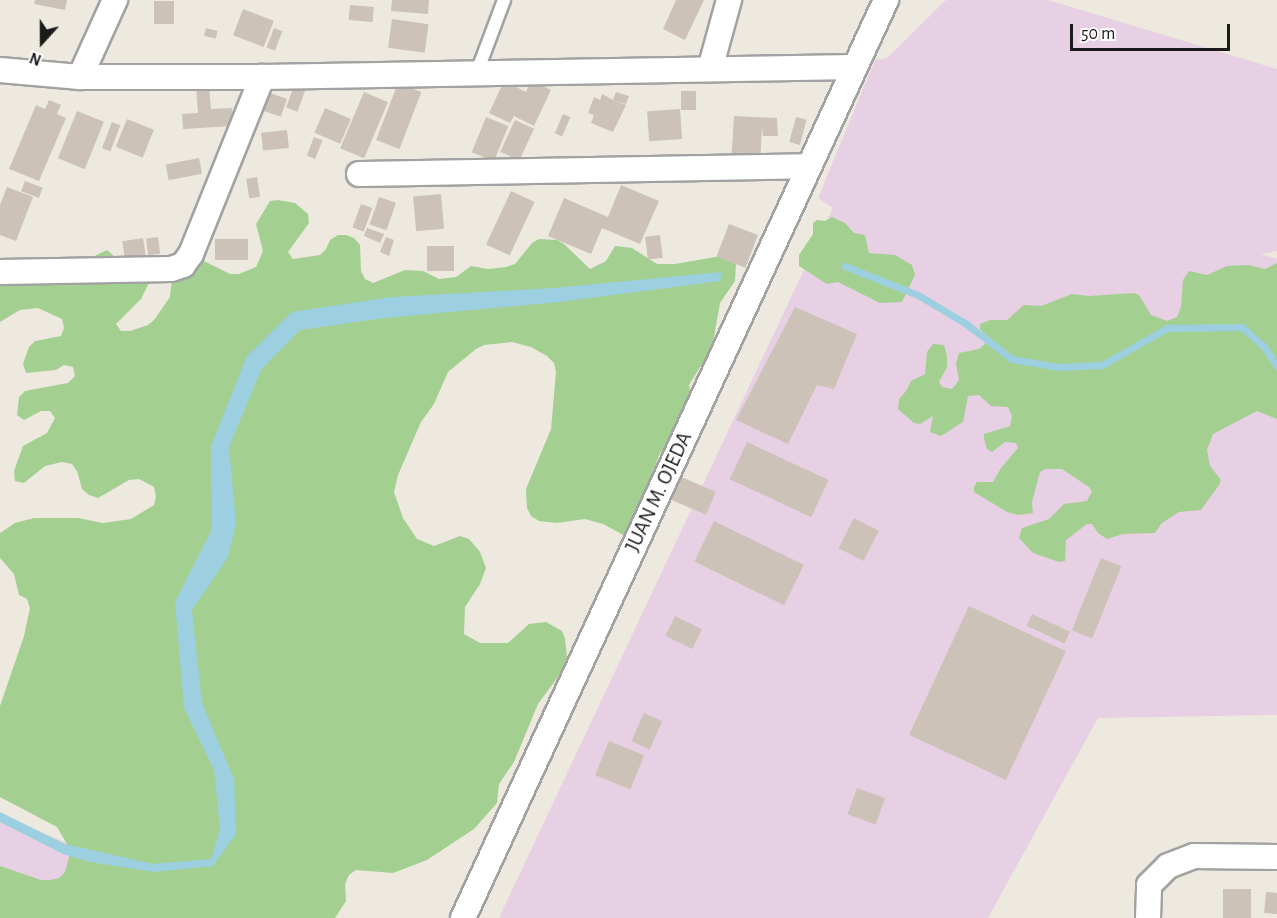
<!DOCTYPE html>
<style>
body{margin:0}
#map{position:relative;width:1277px;height:918px;overflow:hidden;background:#ede9df;font-family:"Alegreya Sans",sans-serif}
div>[style]{position:absolute}
[style*='--x']{left:calc(var(--x)*1px);top:calc(var(--y)*1px);width:calc(var(--w)*1px);rotate:calc(var(--a)*1deg)}
.industrial>*{inset:0;background:#e7d0e3}
.forest>*{inset:0;background:#a3d091}
.water>*{inset:0;background:#9ccfdf}
.stream>*{height:7px;margin:-3.5px;padding:0 3.5px;transform-origin:3.5px;border-radius:3.5px;background:#9ccfdf}
.building>*{inset:0;background:#cdc2b8;transform-origin:0 0}
.roads{filter:drop-shadow(2px 0 #a2a2a2) drop-shadow(-2px 0 #a2a2a2) drop-shadow(0 2px #a2a2a2) drop-shadow(0 -2px #a2a2a2)}
.lane>*{height:12px;margin:-6px;padding:0 6px;transform-origin:6px;border-radius:6px;background:#fff}
.street>*{height:24px;margin:-12px;padding:0 12px;transform-origin:12px;border-radius:12px;background:#fff}
span{translate:-50% -50%;white-space:nowrap;text-align:center;line-height:1.15;-webkit-text-stroke:5px #fff;paint-order:stroke}
.street-label{font-size:21px;color:#1b1b1b}
.north{position:absolute;left:12px;top:12px;width:60px;height:60px;-webkit-text-stroke:4px #fff;paint-order:stroke;rotate:201deg;font-size:16px;font-weight:700;line-height:24px;text-align:center;color:#1b1b1b}
.north::after{content:'';display:block;margin:auto;width:21px;height:27px;background:#1b1b1b;clip-path:polygon(50% 0,100% 100%,50% 72%,0 100%)}
.scale{position:absolute;left:1070px;top:24px;width:160px;height:27px;box-sizing:border-box;border:3px solid #1b1b1b;border-top:0;padding-left:8px;font-size:18px;line-height:21px;white-space:nowrap;color:#1b1b1b;-webkit-text-stroke:4px #fff;paint-order:stroke}
</style>
<div id="map">
<div class="industrial">
<i style="clip-path:polygon(946px 0,1048px 0,1277px 69px,1277px 251px,1261px 254px,1277px 259px,1277px 715px,1098px 718px,988px 918px,499px 918px,833px 208px,818px 198px,875px 60px,887px 58px)"></i>
<i style="clip-path:polygon(0 815px,246px 918px,0 918px)"></i>
</div>
<div class="forest">
<i style="clip-path:polygon(278px 200px,295px 203px,308px 214px,309px 223px,288px 252px,293px 259px,320px 255px,326px 249px,330px 240px,338px 235px,346px 235px,354px 238px,360px 245px,361px 271px,365px 279px,373px 283px,405px 270px,423px 271px,439px 279px,456px 277px,471px 266px,488px 269px,506px 267px,515px 264px,532px 243px,539px 239px,557px 240px,564px 244px,590px 269px,606px 261px,615px 246px,632px 248px,657px 264px,675px 264px,721px 256px,736px 264px,735px 281px,720px 303px,714px 337px,708px 354px,689px 385px,693px 411px,660px 453px,627px 537px,603px 524px,585px 519px,557px 523px,539px 521px,531px 516px,527px 508px,526px 489px,551px 429px,556px 372px,554px 363px,547px 356px,531px 347px,512px 342px,484px 345px,476px 349px,448px 372px,434px 404px,421px 422px,398px 475px,394px 492px,403px 518px,417px 539px,434px 546px,460px 536px,469px 539px,480px 552px,486px 568px,480px 584px,465px 607px,464px 634px,480px 643px,508px 643px,529px 624px,546px 622px,562px 631px,565px 638px,567px 657px,560px 674px,538px 704px,514px 762px,499px 784px,497px 803px,474px 829px,427px 860px,393px 873px,356px 870px,349px 875px,345px 884px,346px 901px,335px 918px,0 918px,0 866px,41px 880px,50px 880px,59px 878px,65px 872px,70px 854px,67px 844px,57px 827px,0 797px,0 706px,24px 636px,30px 608px,27px 599px,19px 595px,14px 574px,0 558px,0 533px,15px 523px,34px 518px,78px 518px,103px 523px,131px 519px,154px 505px,156px 497px,154px 487px,139px 479px,129px 480px,98px 498px,89px 495px,82px 489px,77px 471px,72px 464px,62px 462px,45px 466px,24px 483px,15px 481px,14px 471px,23px 446px,47px 433px,55px 418px,50px 411px,41px 411px,24px 420px,17px 415px,19px 397px,25px 391px,68px 383px,75px 376px,73px 367px,64px 365px,56px 370px,26px 373px,23px 364px,29px 347px,35px 341px,61px 336px,64px 328px,62px 319px,38px 308px,20px 310px,0 322px,0 264px,31px 258px,82px 262px,107px 250px,114px 256px,114px 265px,149px 283px,141px 299px,116px 324px,121px 331px,130px 331px,148px 325px,154px 320px,170px 297px,172px 278px,200px 259px,230px 274px,239px 274px,256px 267px,263px 251px,256px 224px,270px 201px)"></i>
<i style="clip-path:polygon(832px 217px,845px 223px,854px 233px,865px 235px,869px 253px,895px 255px,912px 265px,915px 275px,902px 302px,880px 303px,838px 282px,827px 284px,799px 266px,799px 255px,813px 234px,813px 223px,817px 220px,825px 221px)"></i>
<i style="clip-path:polygon(1277px 263px,1277px 419px,1257px 411px,1213px 434px,1207px 450px,1210px 466px,1221px 480px,1219px 485px,1201px 510px,1179px 512px,1162px 523px,1155px 533px,1123px 534px,1107px 539px,1098px 533px,1092px 524px,1087px 524px,1066px 540px,1065px 561px,1059px 562px,1033px 553px,1019px 538px,1022px 528px,1049px 519px,1064px 504px,1087px 501px,1092px 491px,1089px 487px,1062px 469px,1046px 469px,1041px 471px,1039px 475px,1032px 502px,1033px 513px,1018px 515px,1007px 512px,974px 492px,974px 487px,977px 482px,993px 482px,1001px 468px,1018px 448px,1016px 443px,1005px 442px,992px 452px,987px 449px,984px 439px,984px 434px,1010px 426px,1012px 416px,1008px 407px,991px 406px,979px 395px,968px 396px,963px 422px,941px 436px,930px 432px,933px 416px,920px 424px,914px 423px,898px 409px,899px 399px,906px 391px,911px 381px,925px 374px,927px 352px,933px 344px,944px 345px,947px 356px,947px 367px,939px 382px,942px 387px,952px 389px,959px 380px,956px 364px,959px 353px,979px 349px,987px 342px,988px 337px,980px 329px,980px 324px,990px 320px,1007px 320px,1024px 305px,1041px 306px,1072px 294px,1089px 296px,1134px 293px,1139px 295px,1151px 315px,1167px 321px,1177px 317px,1181px 307px,1183px 280px,1189px 271px,1207px 275px,1227px 266px,1249px 265px,1265px 269px)"></i>
</div>
<div class="water">
<i style="clip-path:polygon(722px 272px,720px 281px,559px 302px,384px 318px,300px 330px,261px 370px,229px 447px,236px 523px,228px 557px,192px 610px,202px 703px,234px 779px,236px 834px,213px 866px,154px 872px,90px 862px,63px 854px,0 822px,0 812px,65px 844px,153px 864px,211px 859px,220px 829px,214px 770px,184px 708px,175px 602px,212px 529px,211px 446px,247px 356px,292px 312px,392px 297px,554px 288px)"></i>
</div>
<div class="stream">
<i style="--x:845;--y:266;--w:79;--a:21.7"></i>
<i style="--x:918;--y:295;--w:55;--a:30.8"></i>
<i style="--x:965;--y:323;--w:59;--a:37.5"></i>
<i style="--x:1012;--y:359;--w:47;--a:9.9"></i>
<i style="--x:1058;--y:367;--w:44;--a:-2.6"></i>
<i style="--x:1102;--y:365;--w:75;--a:-29.6"></i>
<i style="--x:1167;--y:328;--w:75;--a:-0.8"></i>
<i style="--x:1242;--y:327;--w:31;--a:42"></i>
<i style="--x:1265;--y:348;--w:22;--a:56"></i>
</div>
<div class="building">
<i style="clip-path:polygon(35px 0,67px 0,65px 10px,34px 4px)"></i>
<i style="clip-path:polygon(392px 0,429px 0,428px 14px,391px 11px)"></i>
<i style="clip-path:polygon(676px 0,704px 0,685px 40px,663px 29px)"></i>
<i style="left:154px;top:1px;width:20px;height:23px"></i>
<i style="left:350px;top:5px;width:24px;height:15px;rotate:5deg"></i>
<i style="left:243px;top:9px;width:33px;height:28px;rotate:21deg"></i>
<i style="left:392px;top:19px;width:37px;height:29px;rotate:8deg"></i>
<i style="left:206px;top:28px;width:12px;height:8px;rotate:14deg"></i>
<i style="left:274px;top:28px;width:9px;height:21px;rotate:21deg"></i>
<i style="clip-path:polygon(504px 81px,526px 92px,531px 81px,551px 90px,534px 126px,514px 116px,510px 123px,489px 113px)"></i>
<i style="left:398px;top:83px;width:25px;height:61px;rotate:21deg"></i>
<i style="clip-path:polygon(209px 86px,211px 109px,232px 108px,233px 126px,183px 129px,182px 114px,198px 113px,196px 87px)"></i>
<i style="left:294px;top:86px;width:12px;height:23px;rotate:20deg"></i>
<i style="left:681px;top:91px;width:15px;height:19px"></i>
<i style="left:364px;top:92px;width:26px;height:61px;rotate:23deg"></i>
<i style="clip-path:polygon(616px 92px,629px 96px,626px 104px,613px 100px,626px 105px,613px 132px,591px 123px,594px 115px,588px 113px,594px 97px,600px 100px,602px 94px,613px 100px)"></i>
<i style="left:270px;top:93px;width:18px;height:19px;rotate:19deg"></i>
<i style="clip-path:polygon(49px 100px,61px 105px,57px 114px,66px 118px,39px 181px,9px 169px,36px 105px,45px 109px)"></i>
<i style="left:325px;top:108px;width:28px;height:27px;rotate:23deg"></i>
<i style="left:680px;top:109px;width:30px;height:33px;rotate:86deg"></i>
<i style="left:77px;top:111px;width:29px;height:51px;rotate:22deg"></i>
<i style="left:563px;top:114px;width:8px;height:21px;rotate:23deg"></i>
<i style="clip-path:polygon(734px 116px,777px 118px,778px 136px,763px 136px,762px 126px,760px 166px,731px 163px)"></i>
<i style="left:486px;top:117px;width:24px;height:38px;rotate:22deg"></i>
<i style="left:796px;top:117px;width:11px;height:26px;rotate:15deg"></i>
<i style="left:127px;top:119px;width:29px;height:30px;rotate:22deg"></i>
<i style="left:515px;top:120px;width:21px;height:35px;rotate:25deg"></i>
<i style="left:112px;top:122px;width:9px;height:28px;rotate:21deg"></i>
<i style="left:287px;top:130px;width:18px;height:26px;rotate:84deg"></i>
<i style="left:314px;top:137px;width:9px;height:20px;rotate:21deg"></i>
<i style="left:199px;top:158px;width:16px;height:34px;rotate:79deg"></i>
<i style="left:257px;top:177px;width:20px;height:11px;rotate:81deg"></i>
<i style="left:25px;top:181px;width:19px;height:11px;rotate:21deg"></i>
<i style="clip-path:polygon(621px 185px,659px 201px,640px 244px,602px 228px,591px 254px,548px 236px,564px 198px,608px 217px)"></i>
<i style="clip-path:polygon(7px 187px,33px 197px,16px 241px,0 235px,0 205px)"></i>
<i style="left:511px;top:191px;width:26px;height:59px;rotate:25deg"></i>
<i style="left:441px;top:194px;width:35px;height:28px;rotate:85deg"></i>
<i style="left:379px;top:197px;width:18px;height:29px;rotate:19deg"></i>
<i style="left:361px;top:204px;width:12px;height:25px;rotate:20deg"></i>
<i style="left:729px;top:224px;width:31px;height:35px;rotate:21deg"></i>
<i style="clip-path:polygon(367px 228px,384px 234px,380px 243px,364px 236px)"></i>
<i style="left:660px;top:235px;width:23px;height:15px;rotate:83deg"></i>
<i style="left:158px;top:237px;width:17px;height:12px;rotate:83deg"></i>
<i style="clip-path:polygon(386px 237px,394px 240px,389px 256px,380px 252px)"></i>
<i style="left:143px;top:238px;width:18px;height:21px;rotate:81deg"></i>
<i style="left:215px;top:239px;width:33px;height:21px"></i>
<i style="left:427px;top:246px;width:27px;height:25px"></i>
<i style="clip-path:polygon(795px 307px,857px 334px,834px 389px,817px 385px,788px 444px,736px 420px)"></i>
<i style="left:747px;top:442px;width:90px;height:41px;rotate:25deg"></i>
<i style="left:679px;top:476px;width:40px;height:25px;rotate:23deg"></i>
<i style="left:854px;top:518px;width:28px;height:34px;rotate:27deg"></i>
<i style="left:714px;top:521px;width:100px;height:45px;rotate:26deg"></i>
<i style="left:1101px;top:558px;width:22px;height:78px;rotate:22deg"></i>
<i style="left:969px;top:606px;width:107px;height:142px;rotate:25deg"></i>
<i style="left:1032px;top:614px;width:42px;height:13px;rotate:25deg"></i>
<i style="left:675px;top:616px;width:30px;height:22px;rotate:26deg"></i>
<i style="left:644px;top:713px;width:20px;height:31px;rotate:24deg"></i>
<i style="left:609px;top:741px;width:38px;height:37px;rotate:22deg"></i>
<i style="left:857px;top:788px;width:30px;height:28px;rotate:20deg"></i>
<i style="left:1223px;top:889px;width:28px;height:29px"></i>
<i style="clip-path:polygon(1266px 892px,1277px 893px,1277px 914px,1264px 913px)"></i>
</div>
<div class="roads">
<div class="lane">
<i style="--x:477;--y:72;--w:77;--a:-69.4"></i>
</div>
<div class="street">
<i style="--x:710;--y:69;--w:72;--a:-74.6"></i>
<i style="--x:0;--y:70;--w:80;--a:5"></i>
<i style="--x:80;--y:77;--w:182;--a:0"></i>
<i style="--x:262;--y:77;--w:593;--a:-0.97"></i>
<i style="--x:80;--y:77;--w:85;--a:-65.6"></i>
<i style="--x:359;--y:174;--w:450;--a:-1"></i>
<i style="--x:0;--y:272;--w:171;--a:-1"></i>
<i style="--x:171;--y:269;--w:13;--a:-18"></i>
<i style="--x:183;--y:265;--w:14;--a:-54"></i>
<i style="--x:191;--y:254;--w:191;--a:-68.1"></i>
<i style="--x:463;--y:918;--w:1011;--a:-65.26"></i>
<i style="--x:1148;--y:918;--w:33;--a:-88"></i>
<i style="--x:1149;--y:885;--w:27;--a:-45"></i>
<i style="--x:1168;--y:866;--w:28;--a:-21"></i>
<i style="--x:1194;--y:856;--w:83;--a:0.7"></i>
</div>
</div>
<div class="street-label">
<span style="left:659px;top:492px;rotate:-65deg">JUAN M. OJEDA</span>
</div>
<div class="north">N</div>
<div class="scale">50 m</div>
</div>
